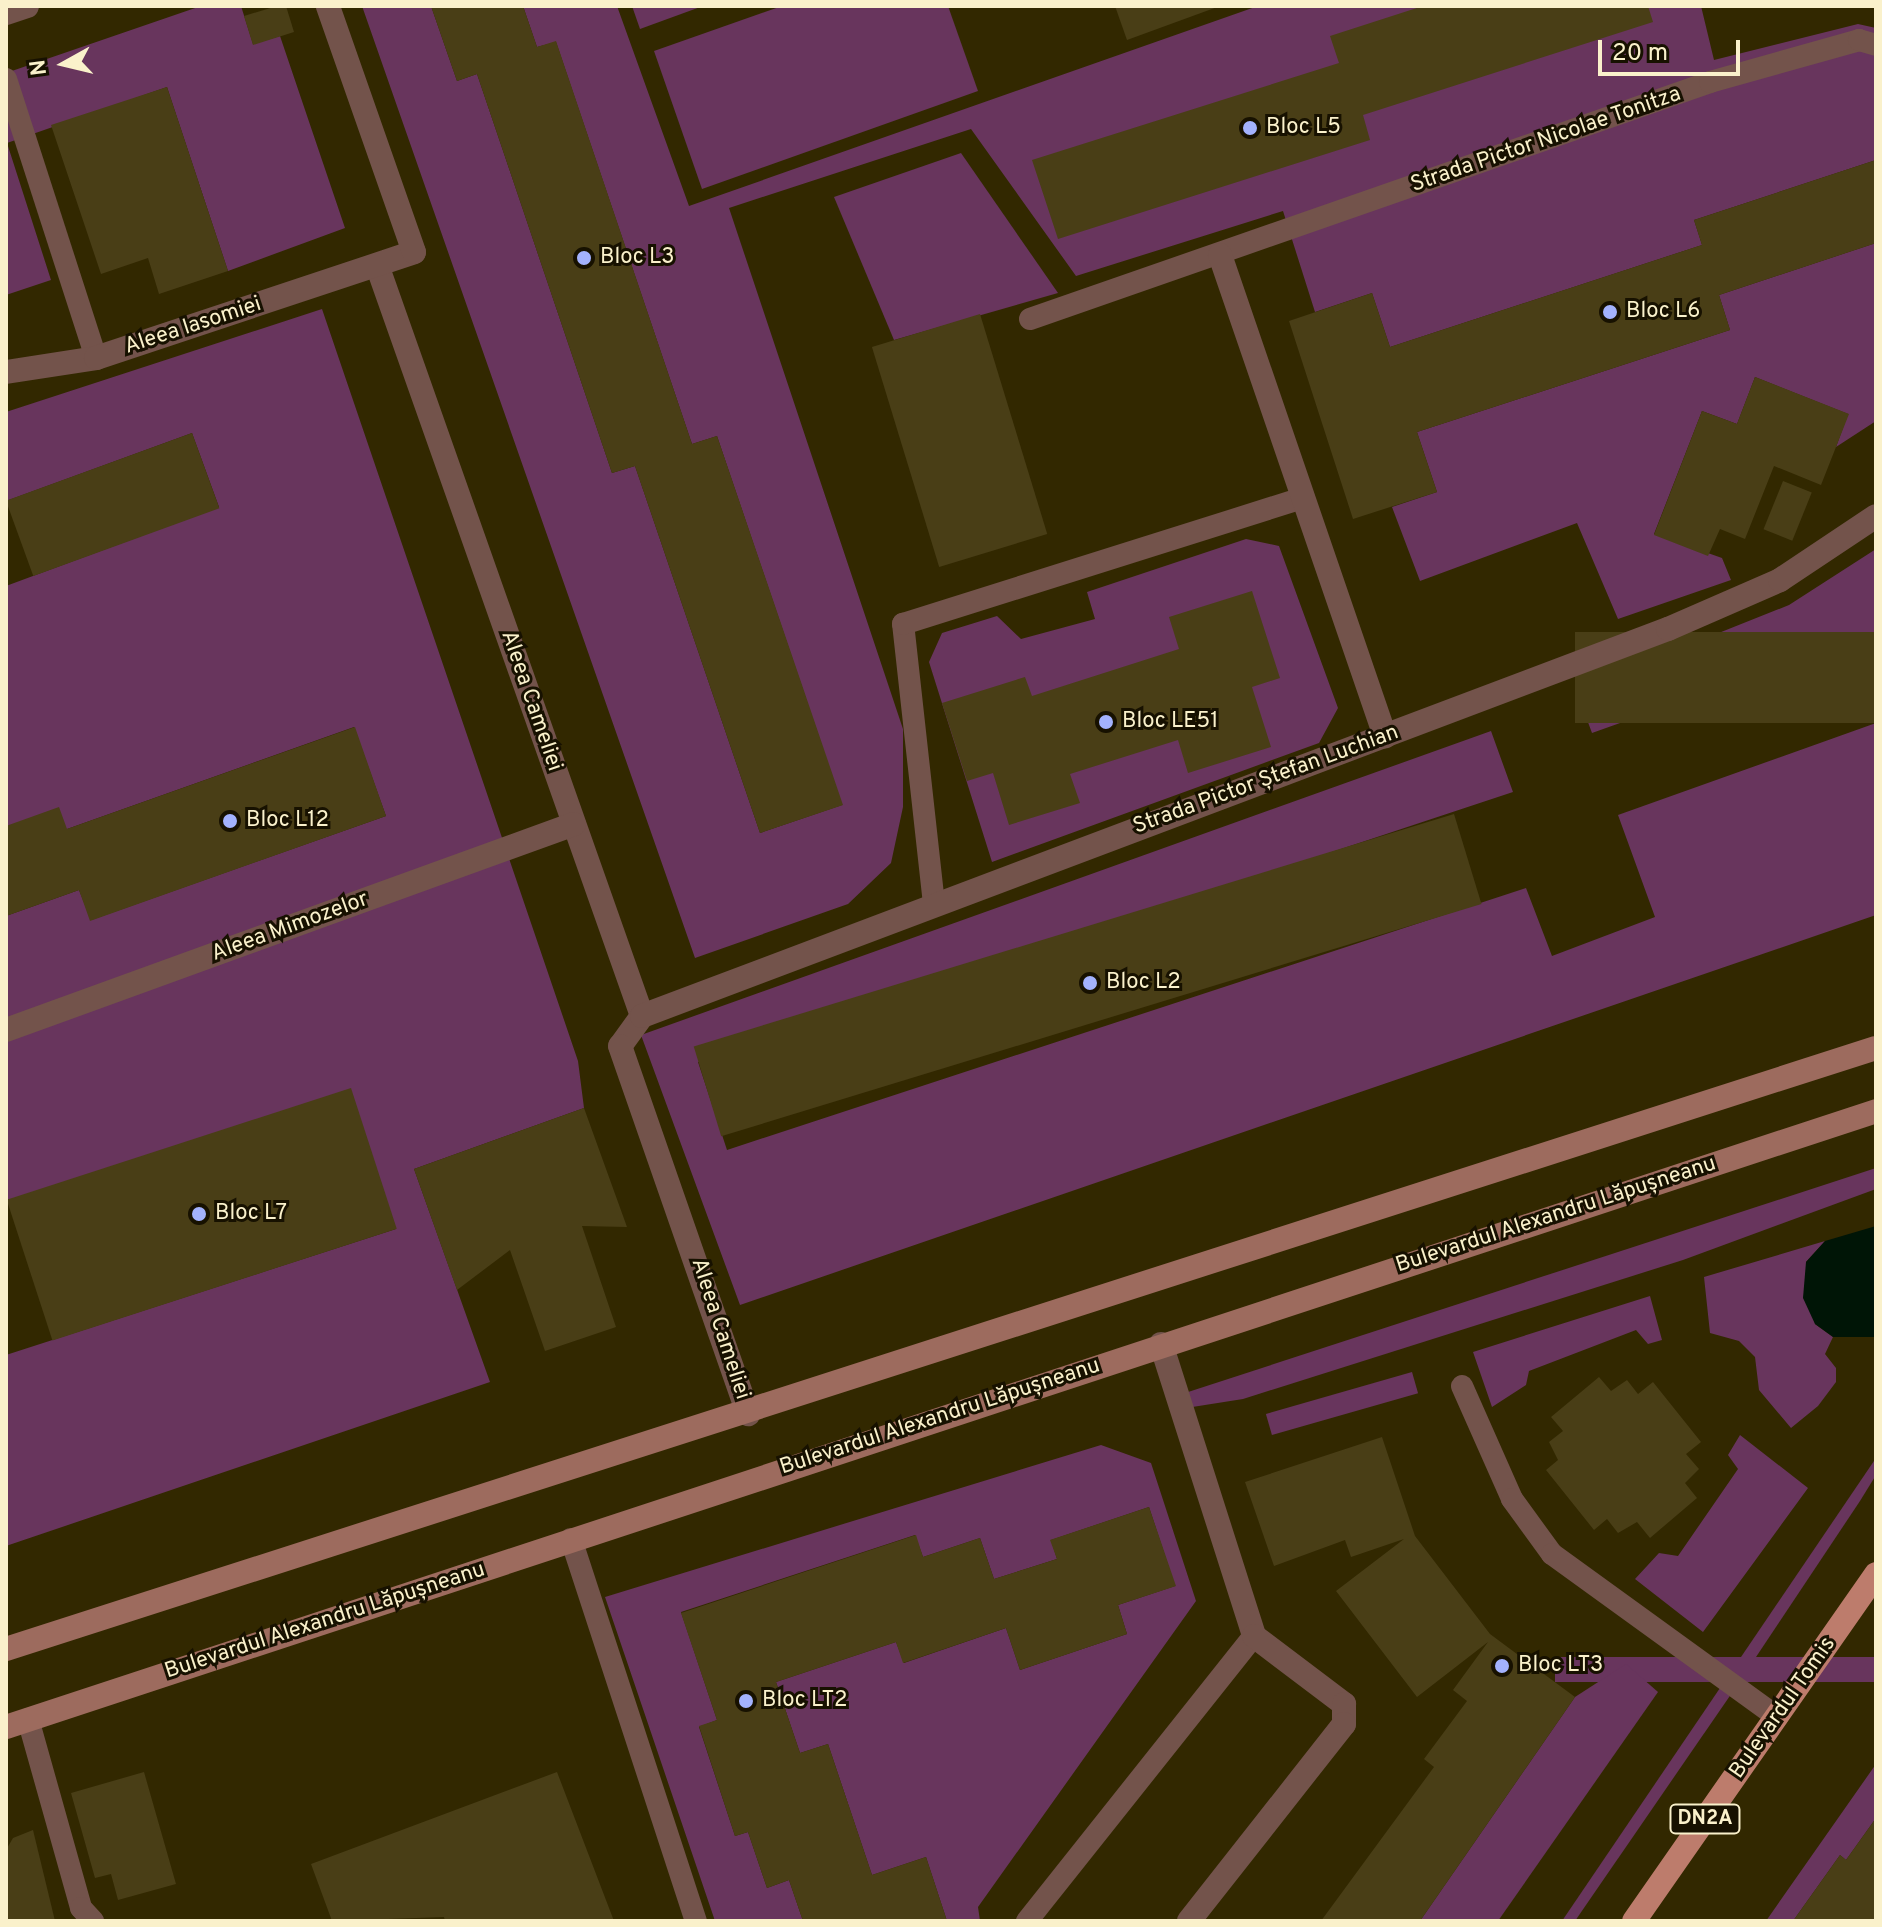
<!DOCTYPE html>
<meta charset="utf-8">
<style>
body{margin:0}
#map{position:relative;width:1882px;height:1927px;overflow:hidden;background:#322800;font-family:Overpass,sans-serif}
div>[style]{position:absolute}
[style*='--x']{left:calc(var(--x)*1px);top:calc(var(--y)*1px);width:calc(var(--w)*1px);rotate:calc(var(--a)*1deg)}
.green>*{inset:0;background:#68355d;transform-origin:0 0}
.water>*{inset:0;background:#001506}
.building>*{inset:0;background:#493e16;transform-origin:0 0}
.lane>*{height:22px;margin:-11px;padding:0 11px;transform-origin:11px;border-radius:11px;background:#73534b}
.street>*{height:24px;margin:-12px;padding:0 12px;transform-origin:12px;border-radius:12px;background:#73534b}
.secondary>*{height:24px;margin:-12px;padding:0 12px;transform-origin:12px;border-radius:12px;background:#9d6b5e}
.primary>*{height:24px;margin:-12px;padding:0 12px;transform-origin:12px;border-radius:12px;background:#bd7c6c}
.dots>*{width:22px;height:22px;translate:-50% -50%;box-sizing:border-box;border:4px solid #171100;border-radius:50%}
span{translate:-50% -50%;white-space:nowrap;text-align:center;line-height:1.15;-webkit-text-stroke:6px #171100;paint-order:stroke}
.shield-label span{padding:2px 6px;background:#171100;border:2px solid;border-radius:6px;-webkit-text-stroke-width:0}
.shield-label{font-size:20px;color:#faf1cb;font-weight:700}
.poi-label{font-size:22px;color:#faf1cb}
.left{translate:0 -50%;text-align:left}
.street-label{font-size:22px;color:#faf1cb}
.frame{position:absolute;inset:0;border:8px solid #faf1cb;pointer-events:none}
.north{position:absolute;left:24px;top:24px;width:80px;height:80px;-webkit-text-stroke:6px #171100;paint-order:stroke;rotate:262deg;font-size:22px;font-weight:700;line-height:32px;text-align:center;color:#faf1cb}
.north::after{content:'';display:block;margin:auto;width:28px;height:36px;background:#faf1cb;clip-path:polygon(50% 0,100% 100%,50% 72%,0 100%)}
.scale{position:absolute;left:1598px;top:40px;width:142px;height:36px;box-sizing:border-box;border:4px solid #faf1cb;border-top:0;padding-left:10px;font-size:24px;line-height:28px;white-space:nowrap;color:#faf1cb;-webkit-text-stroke:6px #171100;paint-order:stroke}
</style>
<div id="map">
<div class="green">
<i style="clip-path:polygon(201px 6px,241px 6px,253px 44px,280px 36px,345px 228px,228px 271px,167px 87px,7px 143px,51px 280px,6px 295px,6px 73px)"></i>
<i style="clip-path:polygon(362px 6px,431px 6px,457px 81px,477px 74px,612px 473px,635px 466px,760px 833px,842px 805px,717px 436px,692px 444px,556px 42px,537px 47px,523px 6px,617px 6px,689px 206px,1258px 6px,1701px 6px,1714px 60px,1858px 24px,1876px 28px,1876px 160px,1694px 220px,1702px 245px,1390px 347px,1372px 293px,1315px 312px,1283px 211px,1076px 276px,971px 129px,729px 208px,903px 729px,903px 807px,891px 863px,848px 904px,695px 958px)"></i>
<i style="clip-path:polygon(632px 6px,703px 6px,640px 29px)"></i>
<i style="clip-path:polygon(782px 6px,948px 6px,978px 91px,702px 189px,654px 51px)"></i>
<i style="clip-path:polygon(961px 153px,1058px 293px,894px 340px,834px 197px)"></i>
<i style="clip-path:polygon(1876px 243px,1876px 421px,1836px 447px,1848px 414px,1755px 377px,1737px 424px,1702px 411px,1654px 534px,1722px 558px,1731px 580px,1618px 619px,1577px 523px,1420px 581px,1392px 507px,1437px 492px,1417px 432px,1730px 330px,1719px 295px)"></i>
<i style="clip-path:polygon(322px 309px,578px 1061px,584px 1108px,414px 1169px,490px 1382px,6px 1546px,6px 1355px,396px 1229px,6px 1199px,6px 916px,79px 890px,91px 920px,386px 816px,354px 727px,67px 829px,6px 826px,6px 586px,219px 507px,192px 433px,6px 501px,6px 412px)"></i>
<i style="clip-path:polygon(1246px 539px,1279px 546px,1338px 708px,1319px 743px,992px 862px,929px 662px,942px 633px,997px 616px,1021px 639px,1095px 619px,1087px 592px)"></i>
<i style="clip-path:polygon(1876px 549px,1875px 632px,1592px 733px,1576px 690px,1789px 605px)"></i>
<i style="clip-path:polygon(1876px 723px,1876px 915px,740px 1305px,641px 1035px,1491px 731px,1513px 792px,698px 1062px,727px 1150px,1526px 888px,1552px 956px,1655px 917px,1618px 815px)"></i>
<i style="clip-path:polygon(1876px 1168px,1876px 1189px,1683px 1260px,1243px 1399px,1186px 1408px,1185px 1393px)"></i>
<i style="clip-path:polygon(1825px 1241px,1806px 1262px,1815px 1324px,1833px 1337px,1825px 1354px,1836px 1368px,1836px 1382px,1818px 1406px,1791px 1428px,1759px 1390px,1755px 1357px,1739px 1341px,1710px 1333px,1704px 1277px)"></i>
<i style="clip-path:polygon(1650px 1296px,1662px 1340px,1648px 1344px,1636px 1330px,1529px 1371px,1526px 1385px,1492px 1407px,1473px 1352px)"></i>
<i style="left:1412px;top:1372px;width:22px;height:152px;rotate:74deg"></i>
<i style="clip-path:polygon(1740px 1435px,1808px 1488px,1703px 1632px,1635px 1579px,1659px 1553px,1678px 1556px,1738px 1469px,1728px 1455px)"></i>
<i style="clip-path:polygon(1101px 1445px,1151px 1463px,1196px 1601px,978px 1907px,980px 1921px,947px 1921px,926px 1857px,872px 1875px,828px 1744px,800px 1753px,776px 1682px,896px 1642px,904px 1663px,1006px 1628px,1020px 1670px,1127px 1634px,1118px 1605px,1175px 1586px,1149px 1507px,1051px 1540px,1057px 1559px,994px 1579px,980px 1538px,923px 1557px,915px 1535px,681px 1612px,717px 1720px,699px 1727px,735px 1836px,748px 1832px,767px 1888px,789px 1880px,803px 1921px,715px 1921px,605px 1597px)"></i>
<i style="clip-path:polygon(1876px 1458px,1876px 1475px,1860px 1501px,1736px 1687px,1575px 1921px,1562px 1921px)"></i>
<i style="left:1876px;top:1657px;width:25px;height:321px;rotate:90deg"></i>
<i style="clip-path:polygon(1626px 1664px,1658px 1692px,1498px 1921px,1420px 1921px,1575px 1697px)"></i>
<i style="clip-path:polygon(1876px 1764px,1876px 1818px,1846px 1860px,1840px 1855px,1793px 1921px,1766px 1921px)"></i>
</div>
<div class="water">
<i style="clip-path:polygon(1876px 1226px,1876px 1337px,1833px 1337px,1815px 1324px,1803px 1298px,1806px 1262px,1825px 1241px)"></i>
</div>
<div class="building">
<i style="clip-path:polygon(277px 6px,286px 6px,294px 32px,253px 45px,244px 16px)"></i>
<i style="clip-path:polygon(431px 6px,523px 6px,537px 47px,556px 41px,692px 444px,717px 436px,843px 805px,760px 833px,635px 466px,612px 473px,477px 74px,457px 81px)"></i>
<i style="clip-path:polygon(1115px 6px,1220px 6px,1127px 40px)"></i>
<i style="clip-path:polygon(1423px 6px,1648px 6px,1653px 22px,1363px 115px,1370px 140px,1058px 239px,1032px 160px,1339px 63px,1330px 36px)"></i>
<i style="clip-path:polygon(167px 87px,228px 271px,159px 294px,148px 258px,101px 274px,51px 125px)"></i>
<i style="clip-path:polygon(1876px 160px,1876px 243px,1719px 295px,1730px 330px,1417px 432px,1437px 492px,1353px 519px,1289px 321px,1372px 293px,1390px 347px,1702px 245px,1694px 220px)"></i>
<i style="left:980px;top:314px;width:230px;height:113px;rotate:73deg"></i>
<i style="clip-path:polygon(1755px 377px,1849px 414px,1821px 485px,1774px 466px,1745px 539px,1720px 529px,1708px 556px,1654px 535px,1702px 411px,1737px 424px)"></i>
<i style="left:192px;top:433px;width:80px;height:198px;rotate:70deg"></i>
<i style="left:1783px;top:481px;width:31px;height:52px;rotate:22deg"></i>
<i style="clip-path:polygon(1252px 591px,1280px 678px,1252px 687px,1271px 747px,1188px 773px,1178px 740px,1070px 774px,1080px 803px,1009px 825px,993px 773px,967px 781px,942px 703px,1025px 677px,1032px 696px,1179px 649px,1169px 617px)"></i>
<i style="left:1876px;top:632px;width:91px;height:301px;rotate:90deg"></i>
<i style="clip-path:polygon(355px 727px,386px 816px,90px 921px,79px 890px,6px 916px,6px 826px,59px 807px,67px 829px)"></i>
<i style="left:1454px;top:814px;width:94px;height:795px;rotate:73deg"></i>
<i style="left:351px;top:1088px;width:148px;height:362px;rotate:72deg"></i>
<i style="clip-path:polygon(584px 1108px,627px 1227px,582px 1226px,616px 1327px,545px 1351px,510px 1250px,457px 1290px,414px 1169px)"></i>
<i style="clip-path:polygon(1599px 1377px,1611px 1391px,1627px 1380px,1638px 1394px,1653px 1382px,1701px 1442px,1686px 1454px,1699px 1469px,1685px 1483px,1697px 1498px,1650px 1538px,1637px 1522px,1618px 1533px,1607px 1519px,1594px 1530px,1546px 1470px,1558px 1460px,1549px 1442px,1563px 1431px,1551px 1417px)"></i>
<i style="clip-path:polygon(1382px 1437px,1415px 1536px,1490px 1634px,1575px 1697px,1420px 1921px,1321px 1921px,1434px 1767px,1424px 1759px,1467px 1701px,1453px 1690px,1488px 1642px,1417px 1697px,1336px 1591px,1404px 1539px,1351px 1557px,1345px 1540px,1274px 1566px,1245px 1482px)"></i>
<i style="clip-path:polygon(1149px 1507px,1176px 1586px,1118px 1605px,1127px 1634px,1020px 1670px,1006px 1628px,903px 1663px,896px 1642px,776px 1682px,800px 1753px,828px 1744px,872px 1875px,926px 1857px,947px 1921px,803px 1921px,789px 1880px,767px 1888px,748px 1832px,735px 1836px,699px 1726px,717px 1720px,681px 1613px,916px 1535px,923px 1557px,980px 1538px,994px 1579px,1057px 1559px,1050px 1540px)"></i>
<i style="clip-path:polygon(144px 1772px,176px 1884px,118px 1900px,111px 1874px,95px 1878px,71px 1793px)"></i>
<i style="clip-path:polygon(557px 1772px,614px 1921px,445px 1921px,444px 1917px,332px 1921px,311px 1864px)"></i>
<i style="clip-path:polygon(1876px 1818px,1876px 1921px,1793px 1921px,1840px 1855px,1846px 1860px)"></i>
<i style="clip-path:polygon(33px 1830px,55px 1921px,6px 1921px,6px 1850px,13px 1838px)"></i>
</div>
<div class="lane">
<i style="--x:6;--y:79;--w:293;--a:72.1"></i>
<i style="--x:1030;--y:319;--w:720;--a:-19.21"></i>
<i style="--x:1710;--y:82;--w:155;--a:-15.7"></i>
<i style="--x:1859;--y:40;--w:18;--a:16"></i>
<i style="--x:934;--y:904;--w:282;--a:-96.3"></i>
<i style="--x:903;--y:624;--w:418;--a:-17.5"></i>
<i style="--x:1462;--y:1386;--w:124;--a:66.1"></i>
<i style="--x:1512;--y:1499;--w:68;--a:54"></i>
<i style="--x:1552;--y:1554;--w:278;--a:35.9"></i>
<i style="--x:571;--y:1539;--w:402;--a:71.9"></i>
<i style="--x:28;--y:1719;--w:196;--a:74.3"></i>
<i style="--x:81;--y:1908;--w:18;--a:47"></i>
<i style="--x:1027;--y:1921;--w:364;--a:-51.5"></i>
</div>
<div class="street">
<i style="--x:6;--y:13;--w:22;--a:-18"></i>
<i style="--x:1220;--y:255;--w:509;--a:71.07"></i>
<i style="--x:377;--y:265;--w:796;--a:70.56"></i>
<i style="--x:642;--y:1016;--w:37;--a:126"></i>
<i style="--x:620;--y:1046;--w:390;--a:70.8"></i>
<i style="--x:6;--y:372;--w:91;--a:-8.8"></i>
<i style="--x:96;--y:358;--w:335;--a:-18.4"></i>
<i style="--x:414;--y:252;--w:261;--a:-109.3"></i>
<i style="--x:642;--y:1016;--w:1097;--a:-20.67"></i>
<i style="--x:1668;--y:629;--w:122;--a:-23.6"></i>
<i style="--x:1780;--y:580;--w:115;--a:-33.7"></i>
<i style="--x:6;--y:1030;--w:604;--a:-19.93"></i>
<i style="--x:1161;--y:1344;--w:306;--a:72.3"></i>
<i style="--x:1254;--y:1636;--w:113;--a:37.1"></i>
<i style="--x:1344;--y:1704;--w:20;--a:90"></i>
<i style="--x:1344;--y:1724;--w:251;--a:128.2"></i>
</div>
<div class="secondary">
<i style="--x:6;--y:1649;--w:1964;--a:-17.82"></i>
<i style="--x:6;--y:1727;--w:1969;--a:-18.23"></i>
</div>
<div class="primary">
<i style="--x:1634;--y:1921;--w:423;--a:-55.1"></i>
</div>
<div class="dots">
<i style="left:1250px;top:128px;background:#a3b2fd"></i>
<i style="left:584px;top:258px;background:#a3b2fd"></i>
<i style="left:1610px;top:312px;background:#a3b2fd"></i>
<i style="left:1106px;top:722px;background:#a3b2fd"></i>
<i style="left:230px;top:821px;background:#a3b2fd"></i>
<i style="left:1090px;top:983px;background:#a3b2fd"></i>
<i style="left:199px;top:1214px;background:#a3b2fd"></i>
<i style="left:1502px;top:1666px;background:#a3b2fd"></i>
<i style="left:746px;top:1701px;background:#a3b2fd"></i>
</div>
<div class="shield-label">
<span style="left:1705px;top:1819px">DN2A</span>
</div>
<div class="poi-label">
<span class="left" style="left:1266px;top:128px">Bloc L5</span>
<span class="left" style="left:600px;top:258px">Bloc L3</span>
<span class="left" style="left:1626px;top:312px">Bloc L6</span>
<span class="left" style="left:1122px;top:722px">Bloc LE51</span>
<span class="left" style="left:246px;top:821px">Bloc L12</span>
<span class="left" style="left:1106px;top:983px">Bloc L2</span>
<span class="left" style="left:215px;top:1214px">Bloc L7</span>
<span class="left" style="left:1518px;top:1666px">Bloc LT3</span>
<span class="left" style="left:762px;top:1701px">Bloc LT2</span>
</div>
<div class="street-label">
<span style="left:1546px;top:140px;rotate:-19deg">Strada Pictor Nicolae Tonitza</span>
<span style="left:193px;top:326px;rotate:-18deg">Aleea Iasomiei</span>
<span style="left:531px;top:701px;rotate:71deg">Aleea Cameliei</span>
<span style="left:1266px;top:780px;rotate:-20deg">Strada Pictor Ștefan Luchian</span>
<span style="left:290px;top:927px;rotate:-20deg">Aleea Mimozelor</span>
<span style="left:1556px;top:1215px;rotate:-18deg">Bulevardul Alexandru Lăpușneanu</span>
<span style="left:720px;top:1329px;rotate:72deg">Aleea Cameliei</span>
<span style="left:940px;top:1417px;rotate:-18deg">Bulevardul Alexandru Lăpușneanu</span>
<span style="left:325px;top:1621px;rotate:-18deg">Bulevardul Alexandru Lăpușneanu</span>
<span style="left:1783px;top:1708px;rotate:-55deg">Bulevardul Tomis</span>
</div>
<div class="frame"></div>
<div class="north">N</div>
<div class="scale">20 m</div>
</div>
